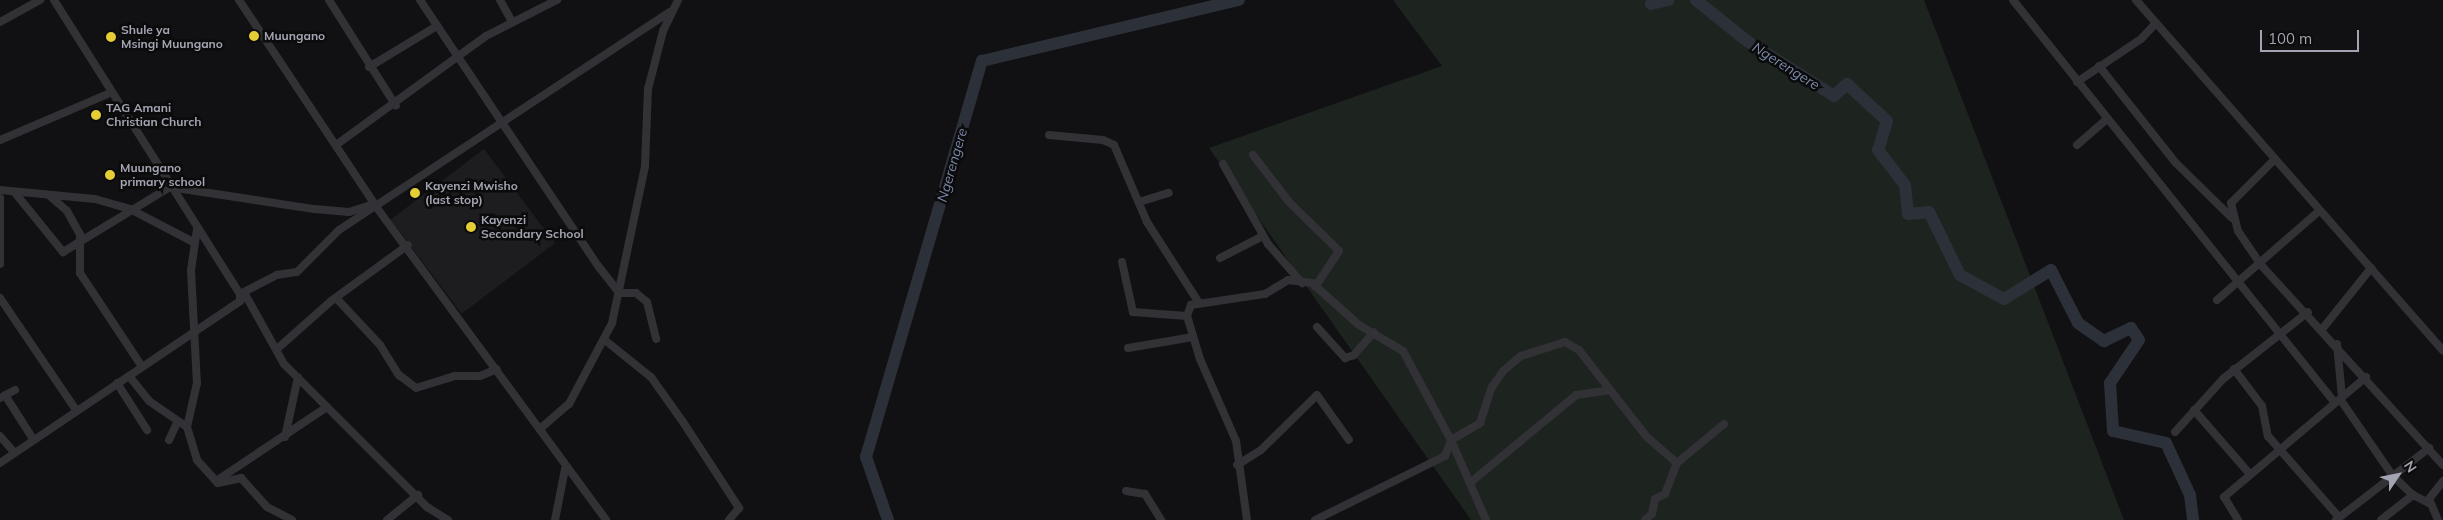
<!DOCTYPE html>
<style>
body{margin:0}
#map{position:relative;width:2443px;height:520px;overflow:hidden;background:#111012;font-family:Mulish,sans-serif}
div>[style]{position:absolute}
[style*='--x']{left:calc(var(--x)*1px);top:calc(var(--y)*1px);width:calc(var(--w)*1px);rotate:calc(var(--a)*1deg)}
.built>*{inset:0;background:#1d1c1e;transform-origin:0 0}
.green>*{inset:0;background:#1d241f}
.river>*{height:12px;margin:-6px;padding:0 6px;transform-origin:6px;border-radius:6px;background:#2c3038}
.street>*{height:8px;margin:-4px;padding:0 4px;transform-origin:4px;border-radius:4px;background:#323236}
.dots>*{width:14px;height:14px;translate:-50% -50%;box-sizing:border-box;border:2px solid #0c0b0c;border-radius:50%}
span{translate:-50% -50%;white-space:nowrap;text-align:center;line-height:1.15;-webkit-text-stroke:5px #0c0b0c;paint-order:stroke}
.poi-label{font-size:12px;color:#a2a4b1;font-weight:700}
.left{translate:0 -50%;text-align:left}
.water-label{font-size:14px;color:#7b8aab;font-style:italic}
.north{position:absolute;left:2373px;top:450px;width:50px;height:50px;-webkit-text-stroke:4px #0c0b0c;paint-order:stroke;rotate:56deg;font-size:14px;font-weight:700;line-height:20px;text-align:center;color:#a2a4b1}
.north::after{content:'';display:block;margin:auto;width:18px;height:22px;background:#a2a4b1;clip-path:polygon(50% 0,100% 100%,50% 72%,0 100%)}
.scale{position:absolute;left:2260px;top:30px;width:99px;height:22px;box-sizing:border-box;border:2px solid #a2a4b1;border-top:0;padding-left:6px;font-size:15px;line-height:18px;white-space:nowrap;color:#a2a4b1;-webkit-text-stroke:4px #0c0b0c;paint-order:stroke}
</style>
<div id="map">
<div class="built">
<i style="left:484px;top:149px;width:118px;height:117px;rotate:53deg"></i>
</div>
<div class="green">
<i style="clip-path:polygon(1393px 0,1924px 0,2124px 520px,1471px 520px,1209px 148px,1442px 66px)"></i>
</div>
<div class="river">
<i style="--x:1653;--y:0;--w:4;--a:117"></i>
<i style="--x:1651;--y:4;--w:18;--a:-13"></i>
<i style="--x:1696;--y:0;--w:65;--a:38.8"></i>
<i style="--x:1747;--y:41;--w:103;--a:32.3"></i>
<i style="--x:1834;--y:96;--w:18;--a:-43"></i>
<i style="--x:1847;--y:84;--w:54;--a:42.8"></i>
<i style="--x:1887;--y:121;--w:30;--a:107"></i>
<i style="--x:1878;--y:150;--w:44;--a:52.4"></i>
<i style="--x:1905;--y:185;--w:29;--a:84"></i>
<i style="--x:1908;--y:214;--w:21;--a:-5"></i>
<i style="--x:1929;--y:212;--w:70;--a:63.8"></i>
<i style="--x:1960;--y:275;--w:50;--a:28.6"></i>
<i style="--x:2004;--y:299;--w:55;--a:-31.7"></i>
<i style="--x:2051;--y:270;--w:59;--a:63"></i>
<i style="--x:2078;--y:323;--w:32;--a:35"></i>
<i style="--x:2104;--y:341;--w:30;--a:-26"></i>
<i style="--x:2131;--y:328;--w:14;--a:56"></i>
<i style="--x:2139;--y:340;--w:52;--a:124"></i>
<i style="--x:2110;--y:383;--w:48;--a:86.4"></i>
<i style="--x:2113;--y:431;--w:54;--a:12.8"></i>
<i style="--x:2166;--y:443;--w:57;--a:65.2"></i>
<i style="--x:2190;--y:495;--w:25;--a:83"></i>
<i style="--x:888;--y:520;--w:67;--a:-109.2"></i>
<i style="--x:866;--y:457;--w:413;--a:-73.7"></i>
<i style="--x:982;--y:61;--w:264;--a:-13.4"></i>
</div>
<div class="street">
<i style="--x:54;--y:0;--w:348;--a:57.7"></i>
<i style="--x:239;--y:0;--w:250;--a:56.4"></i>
<i style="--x:377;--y:208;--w:387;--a:53.7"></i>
<i style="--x:329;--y:0;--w:125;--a:57.7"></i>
<i style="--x:420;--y:0;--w:321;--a:56.2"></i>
<i style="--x:599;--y:267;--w:33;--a:52"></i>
<i style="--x:619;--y:293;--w:17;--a:0"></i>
<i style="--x:636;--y:293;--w:14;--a:39"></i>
<i style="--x:647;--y:302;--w:38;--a:76"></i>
<i style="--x:500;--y:0;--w:23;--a:61"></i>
<i style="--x:2013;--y:0;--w:516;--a:51.37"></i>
<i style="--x:2136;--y:0;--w:466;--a:48.8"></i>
<i style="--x:0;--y:22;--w:46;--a:-28.8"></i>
<i style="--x:2099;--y:66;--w:124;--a:51.6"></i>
<i style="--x:2176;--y:163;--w:78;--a:44.5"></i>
<i style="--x:369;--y:67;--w:79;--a:-31.1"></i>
<i style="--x:2077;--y:82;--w:77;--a:-33.9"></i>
<i style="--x:2141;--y:39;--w:22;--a:-47"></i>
<i style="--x:1049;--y:135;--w:54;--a:5.3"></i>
<i style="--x:1103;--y:140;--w:12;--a:24"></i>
<i style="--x:1114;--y:145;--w:84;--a:66.8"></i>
<i style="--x:1147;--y:222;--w:96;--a:57.3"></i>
<i style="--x:0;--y:140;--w:120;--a:-23.1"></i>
<i style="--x:336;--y:145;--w:185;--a:-36"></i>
<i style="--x:486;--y:36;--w:80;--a:-26.9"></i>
<i style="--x:2077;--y:145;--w:38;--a:-41"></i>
<i style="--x:1253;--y:155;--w:59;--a:52.5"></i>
<i style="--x:1289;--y:202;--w:70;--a:44.4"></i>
<i style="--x:1339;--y:251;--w:43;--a:123.7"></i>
<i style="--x:2275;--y:159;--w:62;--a:135"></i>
<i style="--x:2231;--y:203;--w:29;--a:76"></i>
<i style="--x:2238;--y:231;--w:41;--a:55.9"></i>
<i style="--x:2261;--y:265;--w:270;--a:47.7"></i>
<i style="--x:1223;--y:164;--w:92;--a:60.6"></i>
<i style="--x:1268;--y:244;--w:52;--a:48.9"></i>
<i style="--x:0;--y:190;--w:95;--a:5.4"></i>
<i style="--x:95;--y:199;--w:36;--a:16"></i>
<i style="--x:130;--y:209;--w:71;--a:27.6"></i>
<i style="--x:16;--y:194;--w:75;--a:51"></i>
<i style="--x:63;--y:252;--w:125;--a:-31.3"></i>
<i style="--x:170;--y:187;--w:146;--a:8.7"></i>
<i style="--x:314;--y:209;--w:35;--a:5"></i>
<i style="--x:349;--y:212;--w:26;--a:-18"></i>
<i style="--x:51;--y:197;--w:21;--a:41"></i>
<i style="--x:67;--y:211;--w:26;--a:61"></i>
<i style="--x:80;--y:234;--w:39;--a:90"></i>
<i style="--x:80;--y:273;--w:110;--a:56.5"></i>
<i style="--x:0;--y:198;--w:66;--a:90"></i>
<i style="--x:1139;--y:202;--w:31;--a:-17"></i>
<i style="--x:197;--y:229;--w:41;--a:98.3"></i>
<i style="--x:191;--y:270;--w:113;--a:87"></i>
<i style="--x:197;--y:383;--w:45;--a:102.8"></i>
<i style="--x:187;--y:427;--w:34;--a:73"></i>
<i style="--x:197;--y:460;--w:31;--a:48"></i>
<i style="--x:218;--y:483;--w:24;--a:-12"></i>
<i style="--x:241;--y:478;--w:39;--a:48"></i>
<i style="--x:267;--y:507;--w:28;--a:27"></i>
<i style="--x:1220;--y:258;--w:48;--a:-27.1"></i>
<i style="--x:1122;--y:262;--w:51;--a:77.6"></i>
<i style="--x:1133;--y:312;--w:54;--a:4.2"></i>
<i style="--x:245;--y:294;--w:80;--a:60.9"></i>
<i style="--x:284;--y:364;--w:202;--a:45"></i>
<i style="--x:427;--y:507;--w:25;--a:32"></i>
<i style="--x:0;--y:298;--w:135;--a:55.8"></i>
<i style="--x:338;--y:300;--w:62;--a:47"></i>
<i style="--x:380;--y:345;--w:36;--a:58"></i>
<i style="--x:399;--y:375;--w:21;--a:37"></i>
<i style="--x:416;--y:388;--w:41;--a:-17.1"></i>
<i style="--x:455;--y:376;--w:25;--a:0"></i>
<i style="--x:480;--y:376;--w:18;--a:-22"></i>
<i style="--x:2217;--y:300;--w:135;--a:-41.1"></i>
<i style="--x:1317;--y:327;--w:42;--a:47.9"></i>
<i style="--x:1345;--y:358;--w:9;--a:-18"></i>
<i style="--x:1354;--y:355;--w:30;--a:-49"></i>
<i style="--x:2323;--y:328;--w:77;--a:-51.3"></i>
<i style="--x:606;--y:341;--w:58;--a:38.7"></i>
<i style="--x:651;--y:377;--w:55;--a:54.6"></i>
<i style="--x:683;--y:422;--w:103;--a:56.9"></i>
<i style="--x:739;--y:508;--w:16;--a:130"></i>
<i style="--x:2337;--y:344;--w:53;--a:84.6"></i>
<i style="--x:1128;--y:348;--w:66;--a:-9.6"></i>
<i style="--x:277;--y:349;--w:72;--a:-41.6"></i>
<i style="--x:331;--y:301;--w:95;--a:-36"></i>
<i style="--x:2234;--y:369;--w:46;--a:52.9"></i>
<i style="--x:2262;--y:406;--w:31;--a:79"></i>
<i style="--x:2268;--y:436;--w:108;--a:48.8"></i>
<i style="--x:129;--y:376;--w:32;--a:51"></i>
<i style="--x:149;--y:401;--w:46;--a:34.4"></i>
<i style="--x:117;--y:383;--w:56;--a:57.4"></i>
<i style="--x:5;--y:395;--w:52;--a:57.5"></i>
<i style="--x:0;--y:398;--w:17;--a:-28"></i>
<i style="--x:2340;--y:399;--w:93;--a:55.5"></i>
<i style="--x:2393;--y:476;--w:28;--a:44"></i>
<i style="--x:2413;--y:495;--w:18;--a:27"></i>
<i style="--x:2194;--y:410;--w:84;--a:48.9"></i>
<i style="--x:541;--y:428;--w:37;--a:-41"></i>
<i style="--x:569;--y:404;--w:92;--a:-62"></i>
<i style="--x:612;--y:323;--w:160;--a:-78.1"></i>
<i style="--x:645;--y:166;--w:77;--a:-87.8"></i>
<i style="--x:648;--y:89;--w:60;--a:-75.5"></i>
<i style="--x:663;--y:31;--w:34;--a:-64"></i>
<i style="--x:2175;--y:432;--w:72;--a:-47.8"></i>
<i style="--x:2223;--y:379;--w:108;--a:-38.2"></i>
<i style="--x:0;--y:436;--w:21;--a:49"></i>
<i style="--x:285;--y:437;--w:61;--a:-77.8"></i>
<i style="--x:169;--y:440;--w:21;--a:-65"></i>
<i style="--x:0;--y:463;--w:290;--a:-34"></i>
<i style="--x:240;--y:301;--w:7;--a:-90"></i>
<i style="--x:240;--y:294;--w:42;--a:-27.2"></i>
<i style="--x:277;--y:275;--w:20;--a:-9"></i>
<i style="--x:297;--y:272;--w:59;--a:-45"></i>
<i style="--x:339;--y:230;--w:396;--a:-33.4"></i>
<i style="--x:1237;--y:465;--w:28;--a:-32"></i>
<i style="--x:1261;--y:450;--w:78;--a:-44.5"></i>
<i style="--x:1317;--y:395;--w:55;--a:54.6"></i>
<i style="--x:219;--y:479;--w:130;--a:-33.7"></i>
<i style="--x:1471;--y:482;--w:136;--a:-39.6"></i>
<i style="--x:1576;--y:395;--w:34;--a:-8"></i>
<i style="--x:1126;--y:491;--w:19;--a:9"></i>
<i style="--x:1145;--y:494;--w:31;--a:58"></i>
<i style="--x:387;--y:520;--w:40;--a:-39"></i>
<i style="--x:555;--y:520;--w:52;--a:-78.9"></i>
<i style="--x:1247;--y:520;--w:80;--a:-97.9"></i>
<i style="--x:1236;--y:441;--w:90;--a:-113.7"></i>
<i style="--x:1200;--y:359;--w:45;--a:-106.8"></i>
<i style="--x:1187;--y:316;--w:12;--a:-70"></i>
<i style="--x:1191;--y:305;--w:75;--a:-8.5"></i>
<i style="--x:1265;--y:294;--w:27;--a:-31"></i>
<i style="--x:1288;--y:280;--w:24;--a:7"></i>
<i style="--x:1312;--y:283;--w:63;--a:41.8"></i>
<i style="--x:1359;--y:325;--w:51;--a:30.6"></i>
<i style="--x:1403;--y:351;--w:101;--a:61.7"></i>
<i style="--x:1451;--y:440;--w:87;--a:66.4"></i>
<i style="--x:1315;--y:520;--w:145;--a:-26.2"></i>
<i style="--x:1445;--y:456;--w:17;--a:-69"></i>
<i style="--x:1451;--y:440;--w:34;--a:-30"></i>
<i style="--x:1480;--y:423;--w:38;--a:-72"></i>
<i style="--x:1492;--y:387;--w:19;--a:-55"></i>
<i style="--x:1503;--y:371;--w:23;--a:-40"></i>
<i style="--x:1521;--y:356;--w:46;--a:-17.7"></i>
<i style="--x:1565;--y:342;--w:16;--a:30"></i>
<i style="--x:1579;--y:350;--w:110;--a:52"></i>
<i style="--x:1647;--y:437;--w:40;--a:41"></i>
<i style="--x:1645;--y:520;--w:9;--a:-41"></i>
<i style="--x:1652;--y:514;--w:15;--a:-79"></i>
<i style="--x:1655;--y:499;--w:11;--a:-27"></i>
<i style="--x:1665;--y:494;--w:33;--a:-69"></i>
<i style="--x:1677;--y:463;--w:61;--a:-39.7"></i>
<i style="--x:2238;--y:520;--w:27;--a:-121"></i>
<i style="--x:2224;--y:497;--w:186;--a:-40.2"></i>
<i style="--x:2336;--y:520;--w:118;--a:-37.7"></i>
<i style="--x:2381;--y:520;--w:41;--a:-38"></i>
<i style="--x:2438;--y:520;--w:23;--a:-113"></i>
<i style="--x:2429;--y:499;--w:23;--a:-52"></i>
</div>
<div class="dots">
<i style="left:254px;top:36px;background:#e5ce35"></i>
<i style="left:111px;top:37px;background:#e5ce35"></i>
<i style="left:96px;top:115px;background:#e5ce35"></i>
<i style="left:110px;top:175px;background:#e5ce35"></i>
<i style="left:415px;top:193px;background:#e5ce35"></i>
<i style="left:471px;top:227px;background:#e5ce35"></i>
</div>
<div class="poi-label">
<span class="left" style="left:121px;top:37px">Shule ya<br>Msingi Muungano</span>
<span class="left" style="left:264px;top:36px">Muungano</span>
<span class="left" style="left:106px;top:115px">TAG Amani<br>Christian Church</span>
<span class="left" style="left:120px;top:175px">Muungano<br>primary school</span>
<span class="left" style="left:425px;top:193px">Kayenzi Mwisho<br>(last stop)</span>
<span class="left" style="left:481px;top:227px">Kayenzi<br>Secondary School</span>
</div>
<div class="water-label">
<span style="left:1786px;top:66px;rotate:32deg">Ngerengere</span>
<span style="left:952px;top:165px;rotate:-74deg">Ngerengere</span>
</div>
<div class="north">N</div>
<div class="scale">100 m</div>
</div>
